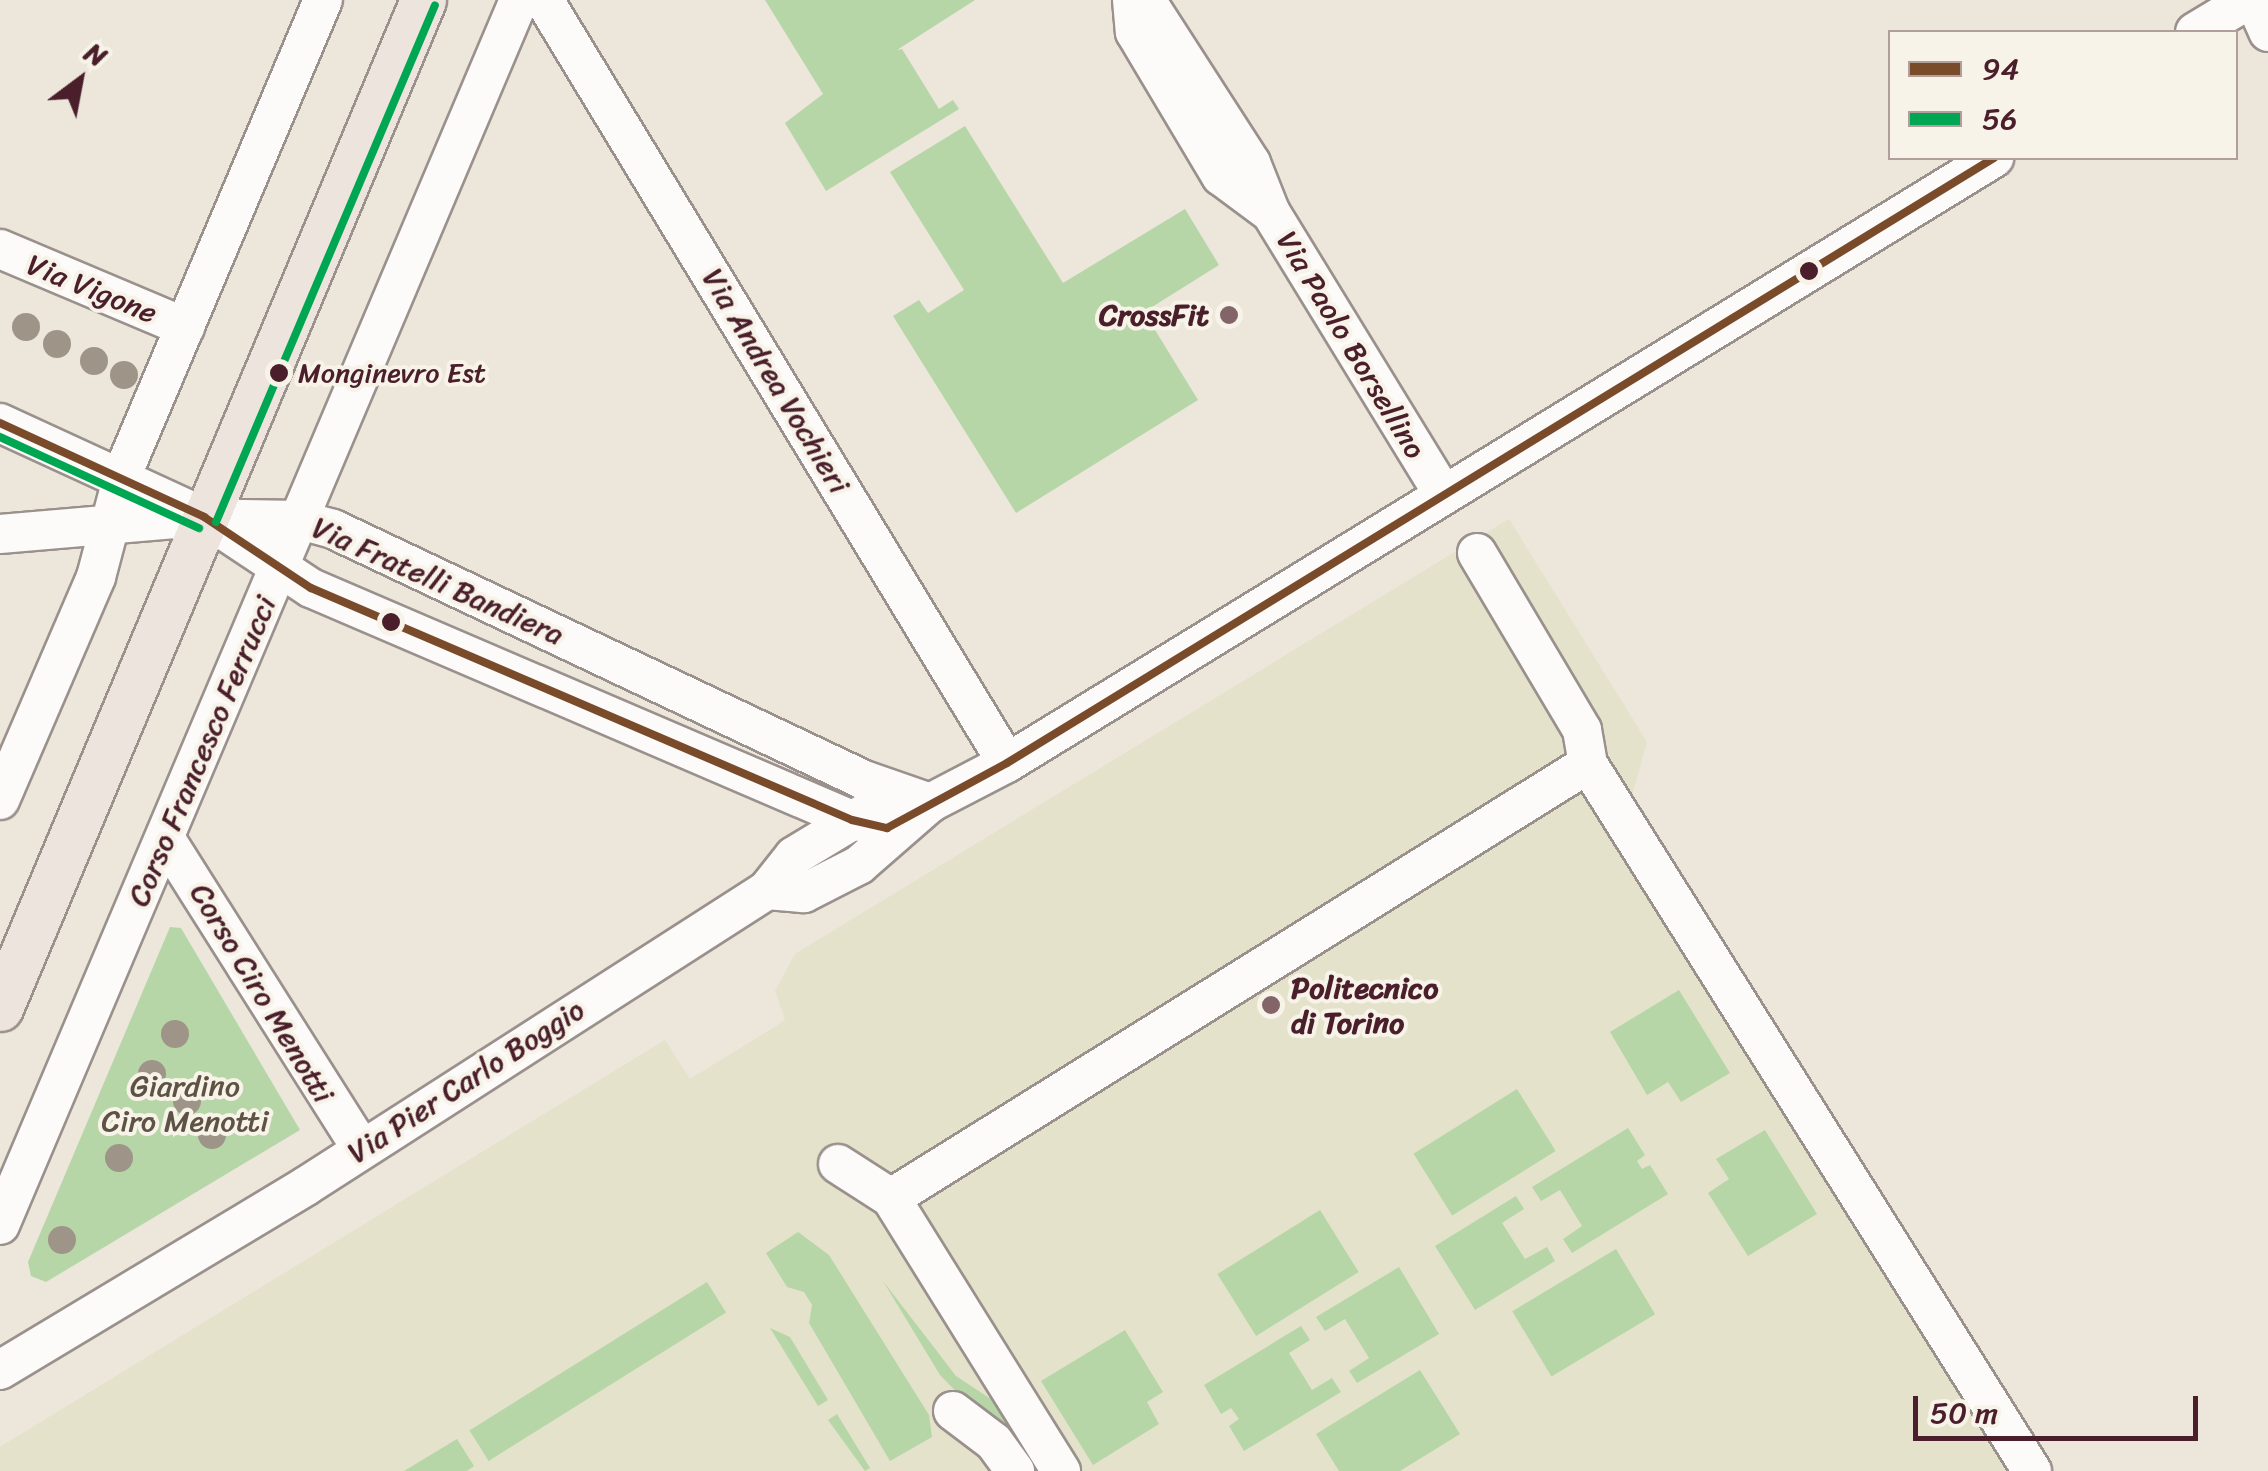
<!DOCTYPE html>
<style>
body{margin:0}
#map{position:relative;width:2268px;height:1471px;overflow:hidden;background:#ece6db;font-family:Sriracha,sans-serif}
div>[style]{position:absolute}
[style*='--x']{left:calc(var(--x)*1px);top:calc(var(--y)*1px);width:calc(var(--w)*1px);rotate:calc(var(--a)*1deg)}
.built>*{inset:0;background:#e4e2ca}
.green>*{inset:0;background:#b7d6a8;transform-origin:0 0}
.roads{filter:drop-shadow(2px 0 #9a908c) drop-shadow(-2px 0 #9a908c) drop-shadow(0 2px #9a908c) drop-shadow(0 -2px #9a908c)}
.minor>*{height:38px;margin:-19px;padding:0 19px;transform-origin:19px;border-radius:19px;background:#fcfbfa}
.major>*{height:45px;margin:-22.5px;padding:0 22.5px;transform-origin:22.5px;border-radius:22.5px;background:#ede5dd}
.bus-1>*{height:8px;margin:-4px;padding:0 4px;transform-origin:4px;border-radius:4px;background:#7a4b2a}
.bus-2>*{height:8px;margin:-4px;padding:0 4px;transform-origin:4px;border-radius:4px;background:#00a651}
.trees>*{width:28px;height:28px;margin:-14px;border-radius:50%;background:#9e9588}
.dots>*{width:28px;height:28px;translate:-50% -50%;box-sizing:border-box;border:5px solid #f7f3e8;border-radius:50%}
span{translate:-50% -50%;white-space:nowrap;text-align:center;line-height:1.15;-webkit-text-stroke:8px #f7f3e8;paint-order:stroke}
.bus-label{font-size:28px;color:#4a1f2b}
.left{translate:0 -50%;text-align:left}
.street-label{font-size:30px;color:#4a1f2b}
.poi-label{font-size:30px;color:#4a1f2b;font-weight:700}
.right{translate:-100% -50%;text-align:right}
.park-label{font-size:30px;color:#5e5244}
.legend{position:absolute;left:1888px;top:30px;width:350px;height:130px;box-sizing:border-box;background:#f7f3e8;border:2px solid #b29e9c;margin:0;padding:12px 18px;list-style:none;font-size:30px;color:#4a1f2b}
.legend li{display:flex;align-items:center;gap:20px;height:50px}
.legend b{width:50px;border:2px solid #b29e9c}
.north{position:absolute;left:30px;top:30px;width:100px;height:100px;-webkit-text-stroke:8px #f7f3e8;paint-order:stroke;rotate:32deg;font-size:28px;font-weight:700;line-height:40px;text-align:center;color:#4a1f2b}
.north::after{content:'';display:block;margin:auto;width:35px;height:45px;background:#4a1f2b;clip-path:polygon(50% 0,100% 100%,50% 72%,0 100%)}
.scale{position:absolute;left:1913px;top:1396px;width:285px;height:45px;box-sizing:border-box;border:5px solid #4a1f2b;border-top:0;padding-left:12px;font-size:30px;line-height:35px;white-space:nowrap;color:#4a1f2b;-webkit-text-stroke:8px #f7f3e8;paint-order:stroke}
</style>
<div id="map">
<div class="built">
<i style="clip-path:polygon(1509px 519px,1647px 742px,1632px 795px,2050px 1471px,0 1471px,0 1447px,665px 1040px,690px 1079px,778px 1025px,785px 1019px,775px 991px,795px 954px)"></i>
</div>
<div class="green">
<i style="clip-path:polygon(765px 0,975px 0,897px 50px,902px 49px,939px 109px,953px 100px,959px 109px,826px 191px,785px 123px,823px 94px)"></i>
<i style="clip-path:polygon(965px 126px,1063px 283px,1185px 209px,1219px 265px,1144px 312px,1198px 400px,1016px 513px,893px 316px,919px 300px,928px 313px,964px 290px,890px 172px)"></i>
<i style="clip-path:polygon(170px 927px,181px 928px,300px 1130px,46px 1282px,31px 1276px,28px 1262px)"></i>
<i style="clip-path:polygon(1679px 990px,1730px 1073px,1681px 1102px,1668px 1082px,1647px 1095px,1610px 1032px)"></i>
<i style="left:1517px;top:1089px;width:73px;height:122px;rotate:58deg"></i>
<i style="clip-path:polygon(1628px 1128px,1645px 1155px,1637px 1161px,1642px 1169px,1650px 1165px,1668px 1194px,1572px 1253px,1563px 1239px,1582px 1226px,1560px 1190px,1541px 1201px,1532px 1187px)"></i>
<i style="clip-path:polygon(1765px 1130px,1817px 1214px,1748px 1256px,1708px 1193px,1729px 1179px,1716px 1159px)"></i>
<i style="clip-path:polygon(1516px 1196px,1524px 1209px,1502px 1223px,1525px 1259px,1547px 1247px,1555px 1261px,1475px 1310px,1435px 1246px)"></i>
<i style="left:1320px;top:1210px;width:73px;height:121px;rotate:58deg"></i>
<i style="clip-path:polygon(798px 1232px,829px 1255px,929px 1415px,932px 1437px,890px 1461px,809px 1323px,812px 1305px,804px 1292px,787px 1287px,766px 1253px)"></i>
<i style="left:1616px;top:1249px;width:76px;height:121px;rotate:59deg"></i>
<i style="clip-path:polygon(1399px 1267px,1439px 1334px,1357px 1383px,1349px 1371px,1369px 1358px,1345px 1319px,1325px 1331px,1316px 1317px)"></i>
<i style="clip-path:polygon(883px 1281px,956px 1376px,1006px 1409px,1050px 1471px,1033px 1471px,940px 1375px)"></i>
<i style="left:707px;top:1282px;width:36px;height:280px;rotate:58deg"></i>
<i style="clip-path:polygon(1301px 1326px,1310px 1340px,1289px 1353px,1312px 1390px,1332px 1378px,1341px 1392px,1244px 1451px,1229px 1426px,1239px 1419px,1231px 1408px,1221px 1414px,1204px 1385px)"></i>
<i style="clip-path:polygon(770px 1328px,790px 1337px,828px 1400px,818px 1406px)"></i>
<i style="clip-path:polygon(1125px 1330px,1163px 1392px,1147px 1402px,1159px 1424px,1093px 1465px,1041px 1381px)"></i>
<i style="clip-path:polygon(1420px 1370px,1460px 1434px,1400px 1471px,1339px 1471px,1316px 1434px)"></i>
<i style="clip-path:polygon(837px 1414px,870px 1468px,865px 1471px,828px 1420px)"></i>
<i style="clip-path:polygon(457px 1439px,474px 1466px,467px 1471px,404px 1471px)"></i>
</div>
<div class="roads">
<div class="minor">
<i style="--x:544;--y:0;--w:892;--a:58.75"></i>
<i style="--x:1132;--y:0;--w:32;--a:85"></i>
<i style="--x:1135;--y:32;--w:168;--a:59.2"></i>
<i style="--x:1221;--y:176;--w:62;--a:36.5"></i>
<i style="--x:1271;--y:213;--w:329;--a:58.5"></i>
<i style="--x:1146;--y:0;--w:194;--a:57.2"></i>
<i style="--x:1251;--y:163;--w:52;--a:68.4"></i>
<i style="--x:2254;--y:0;--w:35;--a:66"></i>
<i style="--x:2195;--y:32;--w:62;--a:-31.1"></i>
<i style="--x:0;--y:249;--w:201;--a:22.9"></i>
<i style="--x:0;--y:423;--w:225;--a:24.7"></i>
<i style="--x:204;--y:517;--w:128;--a:33.6"></i>
<i style="--x:311;--y:588;--w:589;--a:23.21"></i>
<i style="--x:852;--y:820;--w:36;--a:13"></i>
<i style="--x:887;--y:828;--w:19;--a:-18"></i>
<i style="--x:0;--y:534;--w:187;--a:-4.9"></i>
<i style="--x:186;--y:518;--w:114;--a:1"></i>
<i style="--x:300;--y:520;--w:34;--a:15"></i>
<i style="--x:333;--y:529;--w:587;--a:25.3"></i>
<i style="--x:864;--y:780;--w:70;--a:19.2"></i>
<i style="--x:1477;--y:553;--w:206;--a:59.3"></i>
<i style="--x:1582;--y:730;--w:35;--a:80"></i>
<i style="--x:1588;--y:764;--w:835;--a:57.87"></i>
<i style="--x:0;--y:800;--w:243;--a:-66.7"></i>
<i style="--x:96;--y:577;--w:113;--a:-75.1"></i>
<i style="--x:125;--y:468;--w:508;--a:-67.07"></i>
<i style="--x:165;--y:838;--w:365;--a:57.7"></i>
<i style="--x:767;--y:890;--w:43;--a:-51.5"></i>
<i style="--x:794;--y:856;--w:89;--a:-31.2"></i>
<i style="--x:838;--y:1164;--w:63;--a:32.7"></i>
<i style="--x:891;--y:1198;--w:322;--a:58.1"></i>
<i style="--x:891;--y:1198;--w:821;--a:-31.91"></i>
<i style="--x:0;--y:1225;--w:1330;--a:-67.04"></i>
<i style="--x:0;--y:1370;--w:357;--a:-31"></i>
<i style="--x:306;--y:1186;--w:548;--a:-32.7"></i>
<i style="--x:767;--y:890;--w:37;--a:5"></i>
<i style="--x:804;--y:893;--w:62;--a:-27"></i>
<i style="--x:859;--y:865;--w:94;--a:-41.1"></i>
<i style="--x:930;--y:803;--w:87;--a:-27.5"></i>
<i style="--x:1007;--y:763;--w:1158;--a:-31.51"></i>
<i style="--x:953;--y:1411;--w:51;--a:37.1"></i>
<i style="--x:994;--y:1442;--w:36;--a:54"></i>
</div>
<div class="major">
<i style="--x:0;--y:1008;--w:1093;--a:-67.23"></i>
</div>
</div>
<div class="bus-1">
<i style="--x:0;--y:423;--w:225;--a:24.7"></i>
<i style="--x:204;--y:517;--w:128;--a:33.6"></i>
<i style="--x:311;--y:588;--w:589;--a:23.21"></i>
<i style="--x:852;--y:820;--w:36;--a:13"></i>
<i style="--x:887;--y:828;--w:136;--a:-28.4"></i>
<i style="--x:1007;--y:763;--w:1158;--a:-31.51"></i>
</div>
<div class="bus-2">
<i style="--x:0;--y:437;--w:219;--a:24.6"></i>
<i style="--x:216;--y:522;--w:561;--a:-67.04"></i>
</div>
<div class="trees">
<i style="left:26px;top:327px"></i>
<i style="left:57px;top:344px"></i>
<i style="left:94px;top:361px"></i>
<i style="left:124px;top:375px"></i>
<i style="left:175px;top:1034px"></i>
<i style="left:152px;top:1074px"></i>
<i style="left:187px;top:1101px"></i>
<i style="left:212px;top:1135px"></i>
<i style="left:119px;top:1158px"></i>
<i style="left:62px;top:1240px"></i>
</div>
<div class="dots">
<i style="left:1809px;top:271px;background:#4a1f2b"></i>
<i style="left:1229px;top:315px;background:#836569"></i>
<i style="left:279px;top:373px;background:#4a1f2b"></i>
<i style="left:391px;top:622px;background:#4a1f2b"></i>
<i style="left:1271px;top:1005px;background:#836569"></i>
</div>
<div class="bus-label">
<span class="left" style="left:298px;top:373px">Monginevro Est</span>
</div>
<div class="street-label">
<span style="left:92px;top:289px;rotate:22deg">Via Vigone</span>
<span style="left:1351px;top:345px;rotate:59deg">Via Paolo Borsellino</span>
<span style="left:776px;top:381px;rotate:59deg">Via Andrea Vochieri</span>
<span style="left:438px;top:581px;rotate:24deg">Via Fratelli Bandiera</span>
<span style="left:202px;top:751px;rotate:-67deg">Corso Francesco Ferrucci</span>
<span style="left:262px;top:993px;rotate:59deg">Corso Ciro Menotti</span>
<span style="left:466px;top:1081px;rotate:-33deg">Via Pier Carlo Boggio</span>
</div>
<div class="poi-label">
<span class="right" style="left:1209px;top:315px">CrossFit</span>
<span class="left" style="left:1291px;top:1005px">Politecnico<br>di Torino</span>
</div>
<div class="park-label">
<span style="left:185px;top:1103px">Giardino<br>Ciro Menotti</span>
</div>
<ul class="legend">
<li><b style="height:12px;background:#7a4b2a"></b>94</li>
<li><b style="height:12px;background:#00a651"></b>56</li>
</ul>
<div class="north">N</div>
<div class="scale">50 m</div>
</div>
